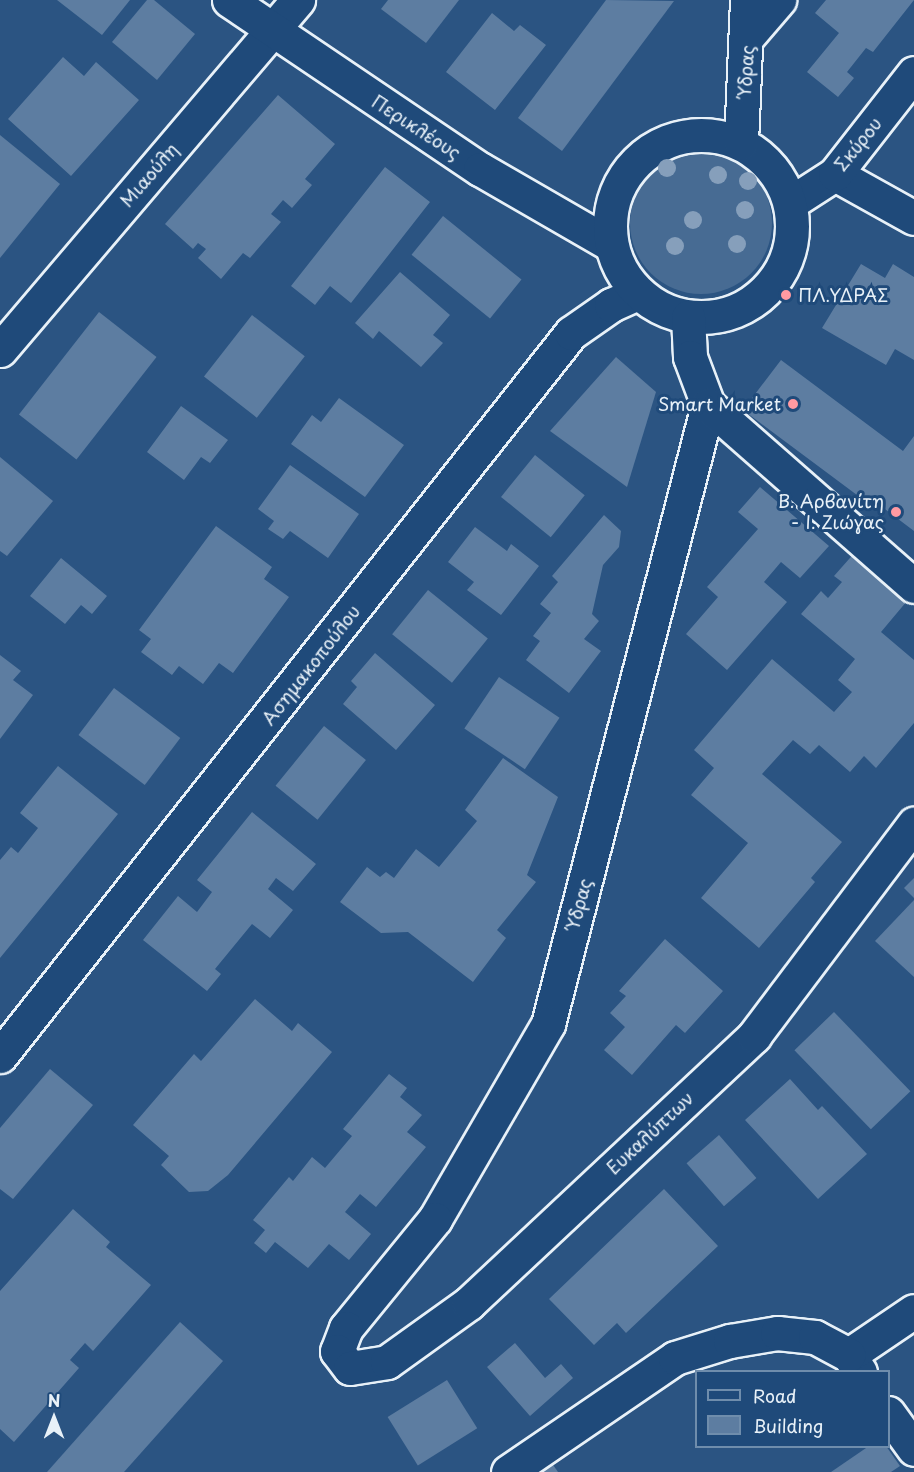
<!DOCTYPE html>
<meta charset="utf-8">
<style>
body{margin:0}
#map{position:relative;width:914px;height:1472px;overflow:hidden;background:#2b5482;font-family:"Playpen Sans",sans-serif}
div>[style]{position:absolute}
[style*='--x']{left:calc(var(--x)*1px);top:calc(var(--y)*1px);width:calc(var(--w)*1px);rotate:calc(var(--a)*1deg)}
.green>*{inset:0;background:#476b93}
.round{border-radius:50%}
.building>*{inset:0;background:#5d7da1;transform-origin:0 0}
.roads{filter:drop-shadow(2px 0 #e8f1f8) drop-shadow(-2px 0 #e8f1f8) drop-shadow(0 2px #e8f1f8) drop-shadow(0 -2px #e8f1f8)}
.pedestrian>*{height:33px;margin:-16.5px;padding:0 16.5px;transform-origin:16.5px;border-radius:16.5px;background:#1f4a7a}
.minor>*{height:33px;margin:-16.5px;padding:0 16.5px;transform-origin:16.5px;border-radius:16.5px;background:#1f4a7a}
.tertiary>*{height:33px;margin:-16.5px;padding:0 16.5px;transform-origin:16.5px;border-radius:16.5px;background:#1f4a7a}
.tertiary>.ring{margin:-16.5px;padding:0;box-sizing:content-box;background:none;border:33px solid #1f4a7a;border-radius:50%}
.trees>*{width:18px;height:18px;margin:-9px;border-radius:50%;background:#869fbb}
.dots>*{width:16px;height:16px;translate:-50% -50%;box-sizing:border-box;border:3px solid #1f4a7a;border-radius:50%}
span{translate:-50% -50%;white-space:nowrap;text-align:center;line-height:1.15;-webkit-text-stroke:6px #1f4a7a;paint-order:stroke}
.street-label{font-size:18px;color:#e8f1f8}
.poi-label{font-size:18px;color:#e8f1f8}
.left{translate:0 -50%;text-align:left}
.right{translate:-100% -50%;text-align:right}
.legend{position:absolute;left:695px;top:1370px;width:195px;height:78px;box-sizing:border-box;background:#1f4a7a;border:2px solid #6f8dac;margin:0;padding:8px 10px;list-style:none;font-size:18px;color:#e8f1f8}
.legend li{display:flex;align-items:center;gap:12px;height:30px}
.legend b{width:30px;border:2px solid #6f8dac}
.north{position:absolute;left:24px;top:1388px;width:60px;height:60px;-webkit-text-stroke:4px #1f4a7a;paint-order:stroke;rotate:0deg;font-size:16px;font-weight:700;line-height:24px;text-align:center;color:#e8f1f8}
.north::after{content:'';display:block;margin:auto;width:21px;height:27px;background:#e8f1f8;clip-path:polygon(50% 0,100% 100%,50% 72%,0 100%)}
</style>
<div id="map">
<div class="green">
<i class="round" style="left:630px;top:152px;width:142px;height:142px"></i>
</div>
<div class="building">
<i style="clip-path:polygon(57px 0,130px 0,102px 35px)"></i>
<i style="clip-path:polygon(147px 0,154px 0,195px 34px,157px 80px,112px 42px)"></i>
<i style="clip-path:polygon(388px 0,459px 0,426px 43px,381px 9px)"></i>
<i style="clip-path:polygon(606px 0,674px 1px,562px 151px,518px 118px)"></i>
<i style="clip-path:polygon(826px 0,914px 0,873px 52px,866px 48px,847px 72px,854px 78px,838px 97px,807px 72px,839px 33px,815px 13px)"></i>
<i style="clip-path:polygon(492px 13px,514px 31px,520px 25px,546px 45px,495px 110px,446px 72px)"></i>
<i style="clip-path:polygon(63px 57px,84px 76px,96px 62px,139px 100px,71px 176px,8px 119px)"></i>
<i style="clip-path:polygon(278px 95px,335px 144px,305px 179px,312px 185px,292px 208px,283px 200px,271px 214px,281px 222px,250px 258px,243px 253px,221px 279px,198px 258px,206px 249px,198px 243px,193px 249px,165px 224px)"></i>
<i style="clip-path:polygon(0 135px,60px 184px,0 258px)"></i>
<i style="clip-path:polygon(385px 167px,430px 202px,351px 303px,330px 286px,315px 305px,291px 286px)"></i>
<i style="left:443px;top:216px;width:101px;height:50px;rotate:39deg"></i>
<i style="clip-path:polygon(861px 264px,885px 278px,893px 264px,914px 277px,914px 360px,895px 349px,886px 365px,822px 328px)"></i>
<i style="clip-path:polygon(400px 272px,450px 315px,433px 335px,443px 343px,421px 367px,379px 331px,373px 339px,355px 323px)"></i>
<i style="left:99px;top:312px;width:73px;height:130px;rotate:38deg"></i>
<i style="left:252px;top:315px;width:67px;height:78px;rotate:38deg"></i>
<i style="clip-path:polygon(616px 357px,656px 392px,627px 487px,550px 431px)"></i>
<i style="clip-path:polygon(781px 360px,903px 451px,914px 436px,914px 531px,869px 497px,865px 501px,743px 410px)"></i>
<i style="clip-path:polygon(339px 398px,404px 445px,365px 497px,291px 444px,312px 415px,321px 422px)"></i>
<i style="clip-path:polygon(181px 406px,228px 440px,210px 463px,201px 457px,184px 480px,147px 452px)"></i>
<i style="left:535px;top:455px;width:64px;height:54px;rotate:39deg"></i>
<i style="clip-path:polygon(0 457px,53px 501px,7px 556px,0 551px)"></i>
<i style="clip-path:polygon(290px 465px,359px 514px,328px 558px,290px 531px,283px 539px,268px 529px,274px 521px,258px 509px)"></i>
<i style="clip-path:polygon(760px 487px,829px 546px,800px 578px,781px 562px,764px 582px,787px 602px,727px 670px,686px 634px,718px 597px,707px 587px,758px 529px,738px 512px)"></i>
<i style="clip-path:polygon(604px 515px,621px 531px,619px 547px,603px 565px,592px 614px,599px 621px,584px 639px,601px 651px,569px 693px,526px 660px,540px 641px,533px 636px,551px 613px,540px 604px,558px 582px,552px 576px)"></i>
<i style="clip-path:polygon(216px 526px,272px 567px,264px 579px,289px 597px,233px 673px,219px 663px,203px 684px,179px 666px,172px 675px,141px 652px,151px 639px,139px 630px)"></i>
<i style="clip-path:polygon(475px 527px,507px 551px,511px 544px,539px 566px,501px 615px,467px 590px,474px 582px,448px 562px)"></i>
<i style="clip-path:polygon(857px 550px,907px 601px,881px 632px,914px 660px,914px 723px,876px 768px,864px 756px,850px 772px,819px 745px,810px 754px,793px 740px,762px 774px,842px 842px,811px 878px,815px 882px,759px 948px,701px 898px,748px 843px,691px 795px,714px 768px,694px 750px,772px 659px,834px 712px,852px 692px,838px 680px,855px 659px,801px 614px,821px 591px,828px 598px,842px 582px,834px 576px)"></i>
<i style="clip-path:polygon(61px 558px,107px 596px,92px 614px,81px 605px,65px 624px,30px 596px)"></i>
<i style="left:428px;top:590px;width:77px;height:57px;rotate:39deg"></i>
<i style="clip-path:polygon(375px 653px,435px 705px,396px 750px,343px 704px,357px 687px,351px 681px)"></i>
<i style="clip-path:polygon(0 655px,21px 671px,13px 680px,33px 695px,0 739px)"></i>
<i style="left:499px;top:677px;width:73px;height:62px;rotate:34deg"></i>
<i style="left:114px;top:688px;width:83px;height:59px;rotate:37deg"></i>
<i style="left:324px;top:726px;width:54px;height:77px;rotate:39deg"></i>
<i style="clip-path:polygon(503px 758px,558px 797px,527px 875px,536px 882px,497px 930px,506px 938px,473px 982px,408px 932px,381px 933px,340px 902px,367px 867px,380px 877px,386px 872px,394px 878px,416px 849px,439px 867px,477px 821px,465px 810px)"></i>
<i style="clip-path:polygon(58px 766px,118px 814px,0 958px,0 860px,11px 847px,18px 853px,38px 828px,20px 813px)"></i>
<i style="clip-path:polygon(252px 812px,316px 864px,293px 891px,276px 878px,268px 889px,293px 910px,270px 938px,252px 924px,215px 969px,221px 974px,207px 991px,143px 940px,178px 896px,197px 912px,212px 892px,197px 880px)"></i>
<i style="clip-path:polygon(914px 878px,914px 898px,904px 888px)"></i>
<i style="clip-path:polygon(914px 900px,914px 977px,875px 941px)"></i>
<i style="clip-path:polygon(665px 939px,723px 991px,685px 1033px,676px 1025px,632px 1075px,604px 1050px,625px 1027px,610px 1013px,626px 996px,619px 991px)"></i>
<i style="clip-path:polygon(255px 999px,292px 1031px,298px 1023px,332px 1052px,228px 1175px,208px 1191px,189px 1192px,161px 1165px,169px 1156px,133px 1125px,194px 1054px,201px 1061px)"></i>
<i style="left:834px;top:1012px;width:110px;height:55px;rotate:46deg"></i>
<i style="clip-path:polygon(50px 1069px,93px 1105px,13px 1199px,0 1189px,0 1128px)"></i>
<i style="clip-path:polygon(389px 1074px,407px 1088px,400px 1097px,422px 1115px,407px 1132px,426px 1147px,376px 1207px,360px 1194px,345px 1212px,371px 1234px,349px 1260px,329px 1244px,308px 1268px,275px 1242px,266px 1253px,254px 1243px,265px 1230px,253px 1220px,289px 1177px,293px 1181px,312px 1157px,325px 1168px,352px 1136px,343px 1129px)"></i>
<i style="clip-path:polygon(790px 1079px,818px 1110px,822px 1106px,867px 1154px,818px 1199px,745px 1120px)"></i>
<i style="left:719px;top:1135px;width:57px;height:43px;rotate:49deg"></i>
<i style="clip-path:polygon(664px 1189px,718px 1246px,626px 1333px,617px 1323px,594px 1345px,549px 1299px)"></i>
<i style="clip-path:polygon(73px 1209px,110px 1242px,106px 1247px,151px 1285px,93px 1351px,85px 1343px,70px 1360px,79px 1368px,14px 1442px,0 1429px,0 1291px)"></i>
<i style="clip-path:polygon(180px 1322px,223px 1361px,124px 1472px,47px 1472px)"></i>
<i style="clip-path:polygon(515px 1343px,545px 1378px,561px 1364px,573px 1378px,530px 1416px,487px 1367px)"></i>
<i style="left:447px;top:1380px;width:57px;height:70px;rotate:58deg"></i>
<i style="clip-path:polygon(869px 1446px,886px 1446px,900px 1466px,891px 1472px,831px 1472px)"></i>
<i style="clip-path:polygon(551px 1462px,558px 1472px,536px 1472px)"></i>
</div>
<div class="roads">
<div class="pedestrian">
<i style="--x:748;--y:36;--w:48;--a:-49.3"></i>
</div>
<div class="minor">
<i style="--x:835;--y:174;--w:90;--a:29.1"></i>
<i style="--x:790;--y:203;--w:54;--a:-32.8"></i>
<i style="--x:835;--y:174;--w:128;--a:-52"></i>
<i style="--x:0;--y:350;--w:460;--a:-49.6"></i>
<i style="--x:708;--y:405;--w:639;--a:104.49"></i>
<i style="--x:548;--y:1024;--w:225;--a:120.1"></i>
<i style="--x:435;--y:1219;--w:141;--a:129.2"></i>
<i style="--x:346;--y:1328;--w:25;--a:111"></i>
<i style="--x:337;--y:1351;--w:21;--a:53"></i>
<i style="--x:350;--y:1368;--w:37;--a:-9"></i>
<i style="--x:387;--y:1362;--w:101;--a:-35.7"></i>
<i style="--x:469;--y:1303;--w:391;--a:-43.1"></i>
<i style="--x:754;--y:1036;--w:266;--a:-53"></i>
<i style="--x:0;--y:1056;--w:921;--a:-51.7"></i>
<i style="--x:571;--y:333;--w:49;--a:-35"></i>
<i style="--x:611;--y:305;--w:30;--a:-24"></i>
<i style="--x:860;--y:1372;--w:20;--a:-123"></i>
<i style="--x:849;--y:1355;--w:78;--a:-34.1"></i>
<i style="--x:888;--y:1413;--w:44;--a:54.2"></i>
<i style="--x:508;--y:1472;--w:202;--a:-34.3"></i>
<i style="--x:675;--y:1358;--w:58;--a:-17.2"></i>
<i style="--x:730;--y:1341;--w:48;--a:-9.7"></i>
<i style="--x:777;--y:1333;--w:38;--a:6"></i>
<i style="--x:815;--y:1337;--w:38;--a:28"></i>
</div>
<div class="tertiary">
<i style="--x:229;--y:0;--w:303;--a:34"></i>
<i style="--x:480;--y:169;--w:150;--a:30"></i>
<i class="ring" style="left:610px;top:135px;width:149px;height:149px"></i>
<i style="--x:741;--y:143;--w:143;--a:-87.6"></i>
<i style="--x:688;--y:317;--w:40;--a:87.1"></i>
<i style="--x:690;--y:357;--w:51;--a:69.4"></i>
<i style="--x:708;--y:405;--w:274;--a:41.3"></i>
</div>
</div>
<div class="trees">
<i style="left:667px;top:168px"></i>
<i style="left:718px;top:175px"></i>
<i style="left:748px;top:181px"></i>
<i style="left:745px;top:210px"></i>
<i style="left:693px;top:220px"></i>
<i style="left:737px;top:244px"></i>
<i style="left:675px;top:246px"></i>
</div>
<div class="dots">
<i style="left:786px;top:295px;background:#ff9aa2"></i>
<i style="left:793px;top:404px;background:#ff9aa2"></i>
<i style="left:896px;top:512px;background:#ff9aa2"></i>
</div>
<div class="street-label">
<span style="left:746px;top:71px;rotate:-86deg">Ύδρας</span>
<span style="left:416px;top:127px;rotate:33deg">Περικλέους</span>
<span style="left:858px;top:144px;rotate:-51deg">Σκύρου</span>
<span style="left:149px;top:175px;rotate:-49deg">Μιαούλη</span>
<span style="left:311px;top:665px;rotate:-52deg">Ασημακοπούλου</span>
<span style="left:579px;top:904px;rotate:-75deg">Ύδρας</span>
<span style="left:650px;top:1133px;rotate:-43deg">Ευκαλύπτων</span>
</div>
<div class="poi-label">
<span class="left" style="left:798px;top:295px">ΠΛ.ΥΔΡΑΣ</span>
<span class="right" style="left:781px;top:404px">Smart Market</span>
<span class="right" style="left:884px;top:512px">Β. Αρβανίτη<br>- Ι. Ζιώγας</span>
</div>
<ul class="legend">
<li><b style="height:8px;background:#1f4a7a"></b>Road</li>
<li><b style="height:16px;background:#5d7da1"></b>Building</li>
</ul>
<div class="north">N</div>
</div>
